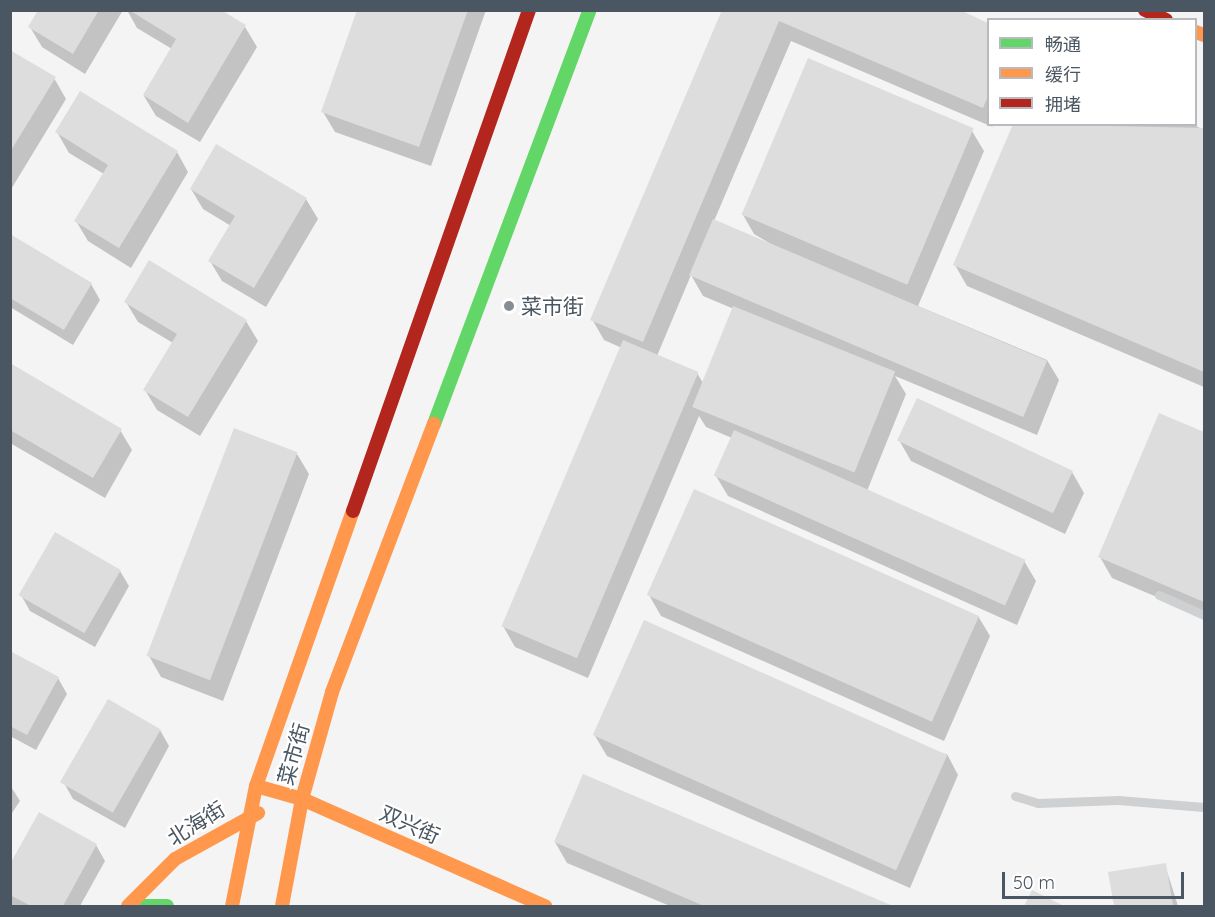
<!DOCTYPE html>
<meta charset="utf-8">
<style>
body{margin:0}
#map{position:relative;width:1215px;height:917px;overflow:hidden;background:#f4f4f4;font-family:Quicksand,"Noto Sans SC",sans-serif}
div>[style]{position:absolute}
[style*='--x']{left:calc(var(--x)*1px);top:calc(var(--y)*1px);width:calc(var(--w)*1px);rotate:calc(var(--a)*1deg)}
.shadow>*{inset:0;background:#0003}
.building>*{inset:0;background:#ddddde;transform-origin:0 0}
.lane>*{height:9px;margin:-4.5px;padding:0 4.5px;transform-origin:4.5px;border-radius:4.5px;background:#ced0d2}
.fast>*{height:14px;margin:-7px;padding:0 7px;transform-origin:7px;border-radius:7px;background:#63d668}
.slow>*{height:14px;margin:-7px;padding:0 7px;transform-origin:7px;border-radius:7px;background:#ff974d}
.jam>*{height:14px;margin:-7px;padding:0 7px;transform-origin:7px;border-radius:7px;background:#b3261e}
.dots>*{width:16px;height:16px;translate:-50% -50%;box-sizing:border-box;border:3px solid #fff;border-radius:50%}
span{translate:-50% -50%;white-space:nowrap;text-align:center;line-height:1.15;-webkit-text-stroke:4.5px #fff;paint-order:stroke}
.poi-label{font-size:21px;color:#4a5661}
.left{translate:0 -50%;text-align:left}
.street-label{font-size:21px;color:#4a5661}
.frame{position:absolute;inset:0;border:12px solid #4a5661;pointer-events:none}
.legend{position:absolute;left:987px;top:18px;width:210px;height:108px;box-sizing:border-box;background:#fff;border:2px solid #b7bbc0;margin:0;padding:8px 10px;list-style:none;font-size:18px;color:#4a5661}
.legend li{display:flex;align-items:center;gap:12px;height:30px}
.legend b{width:30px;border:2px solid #b7bbc0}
.scale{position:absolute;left:1002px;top:872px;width:182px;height:27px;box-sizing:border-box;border:3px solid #4a5661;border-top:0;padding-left:8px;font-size:18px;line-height:21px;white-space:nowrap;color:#4a5661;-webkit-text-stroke:4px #fff;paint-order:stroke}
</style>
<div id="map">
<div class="shadow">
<i style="clip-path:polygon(39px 10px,123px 10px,85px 74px,42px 47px,30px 27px)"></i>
<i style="clip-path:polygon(127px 10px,218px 10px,245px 27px,257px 47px,200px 142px,156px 116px,144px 96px,172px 49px,137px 28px)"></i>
<i style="clip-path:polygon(358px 10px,486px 10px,431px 166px,335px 132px,323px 112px)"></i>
<i style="clip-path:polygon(evenodd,723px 10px,956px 10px,988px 24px,988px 124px,995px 128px,791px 41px,714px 221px,776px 247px,754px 234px,742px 213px,972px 131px,984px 151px,918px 306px,1047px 360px,1059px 380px,1037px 435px,895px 376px,906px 394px,867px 491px,1024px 561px,1036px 581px,1017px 625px,728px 496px,716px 476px,732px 438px,706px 427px,699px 416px,588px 678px,515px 647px,503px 626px,622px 348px,604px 340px,592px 319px,723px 10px,691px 275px,703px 296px,734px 309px,703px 383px,697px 373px,657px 356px,691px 275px)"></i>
<i style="clip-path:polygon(10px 52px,54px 78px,66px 99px,10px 191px)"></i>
<i style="clip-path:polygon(1015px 124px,1192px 124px,1204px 130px,1204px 387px,967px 286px,955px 265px)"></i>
<i style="clip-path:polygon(57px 132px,177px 152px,188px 172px,131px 268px,88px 241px,76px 221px,104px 174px,69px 153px)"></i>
<i style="clip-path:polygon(191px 189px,306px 199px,318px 219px,266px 307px,222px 281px,210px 261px,231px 226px,203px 209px)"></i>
<i style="clip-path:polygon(10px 235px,91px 284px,100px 300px,73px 345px,10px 307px)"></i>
<i style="clip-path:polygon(126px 302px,246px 321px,258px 341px,200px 436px,157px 410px,145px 390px,173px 343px,138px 322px)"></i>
<i style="clip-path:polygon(10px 365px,120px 430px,132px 450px,105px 498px,10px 443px)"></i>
<i style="clip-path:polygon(918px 400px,1072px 472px,1084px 493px,1065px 534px,911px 461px,899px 440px)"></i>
<i style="clip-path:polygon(1159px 415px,1204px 434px,1204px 617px,1112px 578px,1100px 557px)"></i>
<i style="clip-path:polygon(297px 454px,309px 474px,223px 701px,161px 677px,149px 656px)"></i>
<i style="clip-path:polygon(120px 571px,129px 586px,95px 647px,30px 611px,21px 595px)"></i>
<i style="clip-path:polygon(649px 595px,978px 616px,990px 636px,944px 741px,661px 616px)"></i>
<i style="clip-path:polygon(10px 652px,58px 678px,67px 694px,36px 750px,10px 736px)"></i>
<i style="clip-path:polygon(160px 730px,169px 746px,125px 828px,73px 799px,64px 783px)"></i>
<i style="clip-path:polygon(595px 736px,947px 754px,958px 775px,910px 888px,607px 756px)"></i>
<i style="clip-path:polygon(583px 776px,889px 906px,670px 906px,567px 863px,555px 842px)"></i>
<i style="clip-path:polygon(10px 785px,20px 801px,10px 816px)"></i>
<i style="clip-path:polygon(96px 845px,105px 861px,80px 906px,10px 905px,10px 868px)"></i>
<i style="clip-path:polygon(1165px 865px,1178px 906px,1115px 906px,1110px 873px)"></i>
</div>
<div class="building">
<i style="clip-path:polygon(38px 10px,99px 10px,73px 54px,28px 27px)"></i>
<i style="clip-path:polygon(129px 10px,221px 10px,246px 25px,188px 123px,143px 95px,176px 39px)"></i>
<i style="clip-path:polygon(357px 10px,468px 10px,419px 147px,321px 112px)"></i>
<i style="clip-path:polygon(722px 10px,960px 10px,988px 23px,988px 96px,983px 108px,779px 21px,643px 342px,590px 320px)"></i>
<i style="clip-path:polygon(10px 50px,56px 77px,10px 152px)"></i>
<i style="left:808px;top:58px;width:180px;height:170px;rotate:23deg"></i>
<i style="clip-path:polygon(80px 91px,178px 151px,119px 248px,74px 221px,108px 165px,55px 132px)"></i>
<i style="clip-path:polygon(1013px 124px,1204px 128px,1204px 372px,953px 265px)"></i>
<i style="clip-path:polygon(216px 144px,307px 198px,254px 288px,208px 261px,235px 216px,190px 189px)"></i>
<i style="left:713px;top:219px;width:363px;height:61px;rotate:23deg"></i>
<i style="clip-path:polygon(10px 234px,92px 283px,64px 330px,10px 298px)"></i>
<i style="clip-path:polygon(149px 260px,247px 320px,188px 417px,143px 390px,177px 334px,124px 302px)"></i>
<i style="left:733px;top:306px;width:175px;height:109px;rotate:22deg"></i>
<i style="left:623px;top:340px;width:82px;height:311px;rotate:23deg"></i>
<i style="clip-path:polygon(10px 363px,122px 429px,93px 478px,10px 430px)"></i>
<i style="left:917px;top:398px;width:172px;height:47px;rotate:25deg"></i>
<i style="clip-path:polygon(1159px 413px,1204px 432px,1204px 602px,1098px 557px)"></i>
<i style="left:234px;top:428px;width:68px;height:244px;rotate:21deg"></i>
<i style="left:734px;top:430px;width:319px;height:50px;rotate:24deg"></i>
<i style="left:694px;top:489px;width:312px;height:116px;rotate:24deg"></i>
<i style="left:55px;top:532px;width:76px;height:73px;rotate:30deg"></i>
<i style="left:644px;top:620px;width:332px;height:126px;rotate:24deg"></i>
<i style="clip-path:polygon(10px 651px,59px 677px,27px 735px,10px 726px)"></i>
<i style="left:108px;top:699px;width:61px;height:96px;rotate:30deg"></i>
<i style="clip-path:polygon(583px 774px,893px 906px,704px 906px,554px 842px)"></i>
<i style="clip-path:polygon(39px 812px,97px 844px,63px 906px,31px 906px,10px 895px,10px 864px)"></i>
<i style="clip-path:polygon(1166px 863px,1173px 906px,1114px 906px,1108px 872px)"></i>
<i style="clip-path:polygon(1032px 890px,1064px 906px,1024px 906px)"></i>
</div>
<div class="lane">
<i style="--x:1159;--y:595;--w:49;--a:24"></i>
<i style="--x:1015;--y:796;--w:24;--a:17"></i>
<i style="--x:1038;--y:803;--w:80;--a:-2.1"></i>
<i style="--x:1118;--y:800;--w:86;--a:4.7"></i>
</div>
<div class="fast">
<i style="--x:434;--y:424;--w:442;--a:-69.4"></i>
<i style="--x:131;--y:906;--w:36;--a:0"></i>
</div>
<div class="slow">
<i style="--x:1196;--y:32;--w:9;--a:21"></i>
<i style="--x:256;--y:786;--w:48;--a:15.8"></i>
<i style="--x:302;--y:799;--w:266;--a:23.8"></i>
<i style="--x:128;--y:906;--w:66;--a:-45"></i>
<i style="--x:175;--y:859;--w:95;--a:-29"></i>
<i style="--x:232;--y:906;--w:122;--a:-78.7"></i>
<i style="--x:256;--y:786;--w:292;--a:-70.6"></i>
<i style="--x:282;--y:906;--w:109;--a:-79.4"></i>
<i style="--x:302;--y:799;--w:111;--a:-74.3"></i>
<i style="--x:332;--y:692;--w:287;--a:-69.2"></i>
</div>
<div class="jam">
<i style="--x:1145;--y:10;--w:23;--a:25"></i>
<i style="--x:353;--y:511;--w:531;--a:-70.64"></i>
</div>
<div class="dots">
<i style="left:509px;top:306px;background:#868d94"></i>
</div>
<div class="poi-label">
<span class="left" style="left:521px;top:306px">菜市街</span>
</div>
<div class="street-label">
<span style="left:293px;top:754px;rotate:-74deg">菜市街</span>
<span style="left:196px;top:823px;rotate:-32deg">北海街</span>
<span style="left:410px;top:824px;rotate:24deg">双兴街</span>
</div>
<div class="frame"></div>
<ul class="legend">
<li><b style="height:8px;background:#63d668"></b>畅通</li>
<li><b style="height:8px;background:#ff974d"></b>缓行</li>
<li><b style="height:8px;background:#b3261e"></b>拥堵</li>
</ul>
<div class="scale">50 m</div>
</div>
